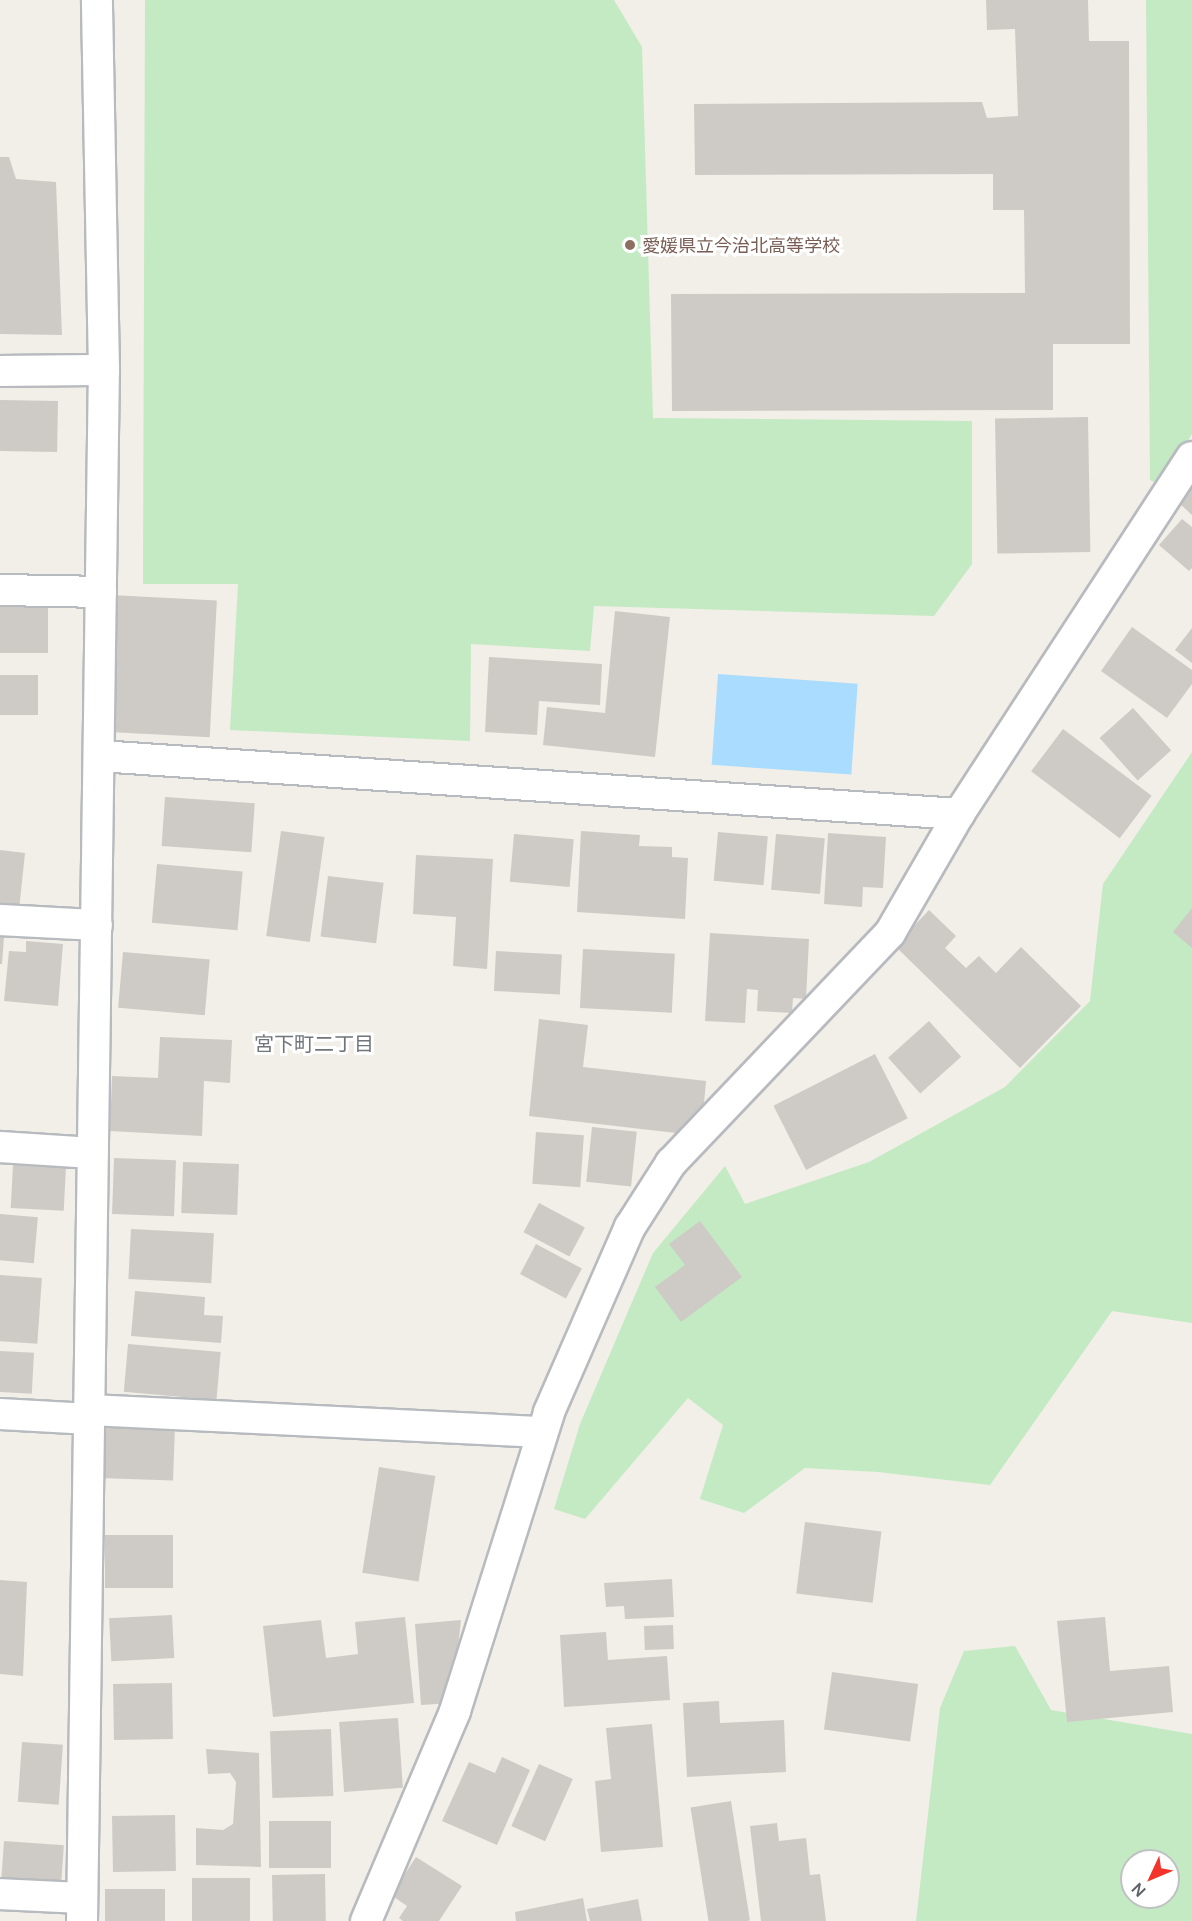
<!DOCTYPE html>
<meta charset="utf-8">
<style>
body{margin:0}
#map{position:relative;width:1192px;height:1921px;overflow:hidden;background:#f1efe7;font-family:Manrope,"Noto Sans JP",sans-serif}
div>[style]{position:absolute}
[style*='--x']{left:calc(var(--x)*1px);top:calc(var(--y)*1px);width:calc(var(--w)*1px);rotate:calc(var(--a)*1deg)}
.green>*{inset:0;background:#c3eac2}
.water>*{inset:0;background:#a9dcff;transform-origin:0 0}
.building>*{inset:0;background:#cecbc6;transform-origin:0 0}
.roads{filter:drop-shadow(2px 0 #b7babe) drop-shadow(-2px 0 #b7babe) drop-shadow(0 2px #b7babe) drop-shadow(0 -2px #b7babe)}
.street>*{height:30px;margin:-15px;padding:0 15px;transform-origin:15px;border-radius:15px;background:#fff}
.dots>*{width:16px;height:16px;translate:-50% -50%;box-sizing:border-box;border:3px solid #fff;border-radius:50%}
span{translate:-50% -50%;white-space:nowrap;text-align:center;line-height:1.15;-webkit-text-stroke:6px #fff;paint-order:stroke}
.education-label{font-size:18px;color:#785e54}
.left{translate:0 -50%;text-align:left}
.neighbourhood-label{font-size:20px;color:#6f757a}
.north{position:absolute;left:1120px;top:1849px;width:60px;height:60px;box-sizing:border-box;background:#fff;border:2px solid #bfc1c3;border-radius:50%;rotate:226deg;font-size:16px;font-weight:700;line-height:24px;text-align:center;color:#5e6368}
.north::after{content:'';display:block;margin:auto;width:21px;height:27px;background:#f4342a;clip-path:polygon(50% 0,100% 100%,50% 72%,0 100%)}
</style>
<div id="map">
<div class="green">
<i style="clip-path:polygon(145px 0,614px 0,642px 47px,653px 418px,972px 421px,972px 564px,934px 616px,594px 606px,590px 651px,471px 644px,470px 741px,230px 730px,238px 584px,143px 584px)"></i>
<i style="clip-path:polygon(1146px 0,1192px 0,1192px 434px,1160px 485px,1150px 480px)"></i>
<i style="clip-path:polygon(1192px 752px,1192px 1323px,1112px 1311px,990px 1485px,878px 1472px,805px 1468px,744px 1513px,700px 1499px,723px 1425px,688px 1398px,585px 1519px,554px 1509px,580px 1424px,653px 1253px,725px 1166px,745px 1204px,869px 1162px,1005px 1087px,1090px 1001px,1103px 884px)"></i>
<i style="clip-path:polygon(evenodd,1015px 1646px,1051px 1710px,1192px 1734px,1192px 1921px,916px 1921px,940px 1708px,964px 1651px,1015px 1646px,1132px 1861px,1168px 1861px,1168px 1897px,1132px 1897px,1132px 1861px)"></i>
</div>
<div class="water">
<i style="left:718px;top:674px;width:140px;height:91px;rotate:4deg"></i>
</div>
<div class="building">
<i style="clip-path:polygon(986px 0,1088px 0,1089px 41px,1129px 41px,1130px 344px,1053px 344px,1053px 410px,672px 411px,671px 294px,1025px 293px,1024px 210px,993px 210px,993px 174px,695px 175px,694px 104px,982px 102px,987px 118px,1018px 116px,1015px 29px,987px 30px)"></i>
<i style="clip-path:polygon(0 157px,9px 157px,16px 179px,56px 182px,62px 335px,0 334px)"></i>
<i style="left:0;top:400px;width:58px;height:51px;rotate:1deg"></i>
<i style="left:1088px;top:417px;width:135px;height:93px;rotate:89deg"></i>
<i style="clip-path:polygon(1192px 487px,1192px 515px,1178px 502px)"></i>
<i style="clip-path:polygon(1182px 519px,1192px 527px,1192px 568px,1189px 571px,1159px 545px)"></i>
<i style="left:111px;top:595px;width:106px;height:137px;rotate:3deg"></i>
<i style="left:0;top:602px;width:48px;height:51px"></i>
<i style="clip-path:polygon(615px 611px,670px 617px,655px 757px,543px 745px,547px 707px,605px 713px)"></i>
<i style="clip-path:polygon(1132px 627px,1192px 670px,1192px 684px,1167px 718px,1101px 671px)"></i>
<i style="clip-path:polygon(1192px 628px,1192px 663px,1175px 650px)"></i>
<i style="clip-path:polygon(489px 657px,602px 664px,600px 705px,539px 701px,537px 735px,485px 732px)"></i>
<i style="left:0;top:675px;width:38px;height:40px"></i>
<i style="left:1133px;top:708px;width:57px;height:45px;rotate:48deg"></i>
<i style="left:1063px;top:729px;width:111px;height:53px;rotate:37deg"></i>
<i style="left:165px;top:797px;width:90px;height:49px;rotate:4deg"></i>
<i style="left:281px;top:831px;width:44px;height:106px;rotate:8deg"></i>
<i style="clip-path:polygon(581px 831px,640px 835px,639px 846px,672px 847px,672px 857px,688px 858px,685px 919px,577px 912px)"></i>
<i style="left:718px;top:832px;width:50px;height:49px;rotate:5deg"></i>
<i style="clip-path:polygon(828px 833px,886px 837px,883px 888px,863px 887px,862px 907px,824px 904px)"></i>
<i style="left:514px;top:834px;width:60px;height:48px;rotate:5deg"></i>
<i style="left:776px;top:834px;width:49px;height:56px;rotate:5deg"></i>
<i style="clip-path:polygon(0 850px,25px 853px,19px 910px,0 908px)"></i>
<i style="clip-path:polygon(416px 855px,493px 859px,487px 969px,453px 966px,456px 917px,413px 914px)"></i>
<i style="left:157px;top:864px;width:86px;height:59px;rotate:5deg"></i>
<i style="left:328px;top:876px;width:56px;height:61px;rotate:7deg"></i>
<i style="clip-path:polygon(1192px 908px,1192px 948px,1173px 932px)"></i>
<i style="clip-path:polygon(929px 910px,956px 936px,945px 948px,966px 968px,979px 956px,996px 973px,1021px 947px,1081px 1006px,1020px 1068px,895px 946px)"></i>
<i style="clip-path:polygon(710px 933px,809px 939px,806px 999px,793px 998px,792px 1013px,757px 1011px,758px 990px,747px 989px,745px 1023px,705px 1021px)"></i>
<i style="clip-path:polygon(0 937px,4px 937px,2px 964px,0 964px)"></i>
<i style="clip-path:polygon(26px 941px,63px 944px,58px 1006px,4px 1001px,9px 951px,26px 952px)"></i>
<i style="left:583px;top:949px;width:92px;height:59px;rotate:3deg"></i>
<i style="left:496px;top:951px;width:66px;height:40px;rotate:3deg"></i>
<i style="left:123px;top:952px;width:87px;height:56px;rotate:5deg"></i>
<i style="clip-path:polygon(539px 1019px,588px 1025px,583px 1067px,706px 1081px,704px 1103px,676px 1133px,529px 1116px)"></i>
<i style="left:929px;top:1021px;width:48px;height:55px;rotate:48deg"></i>
<i style="clip-path:polygon(160px 1037px,232px 1040px,230px 1083px,204px 1081px,202px 1136px,110px 1131px,112px 1076px,158px 1078px)"></i>
<i style="left:875px;top:1054px;width:72px;height:114px;rotate:63deg"></i>
<i style="left:592px;top:1127px;width:45px;height:55px;rotate:6deg"></i>
<i style="left:536px;top:1132px;width:48px;height:52px;rotate:4deg"></i>
<i style="left:114px;top:1158px;width:62px;height:56px;rotate:2deg"></i>
<i style="left:183px;top:1162px;width:56px;height:51px;rotate:2deg"></i>
<i style="left:13px;top:1165px;width:53px;height:43px;rotate:3deg"></i>
<i style="left:539px;top:1203px;width:52px;height:33px;rotate:28deg"></i>
<i style="left:0;top:1214px;width:38px;height:46px;rotate:5deg"></i>
<i style="clip-path:polygon(700px 1221px,742px 1277px,681px 1322px,655px 1287px,685px 1265px,669px 1244px)"></i>
<i style="left:131px;top:1229px;width:83px;height:50px;rotate:3deg"></i>
<i style="left:536px;top:1244px;width:52px;height:34px;rotate:28deg"></i>
<i style="left:0;top:1275px;width:42px;height:66px;rotate:4deg"></i>
<i style="clip-path:polygon(135px 1291px,205px 1297px,204px 1315px,223px 1316px,221px 1343px,131px 1336px)"></i>
<i style="left:128px;top:1344px;width:93px;height:48px;rotate:5deg"></i>
<i style="left:0;top:1351px;width:34px;height:41px;rotate:3deg"></i>
<i style="left:101px;top:1424px;width:74px;height:54px;rotate:2deg"></i>
<i style="left:379px;top:1467px;width:57px;height:107px;rotate:9deg"></i>
<i style="left:805px;top:1522px;width:77px;height:72px;rotate:7deg"></i>
<i style="left:105px;top:1535px;width:68px;height:53px"></i>
<i style="clip-path:polygon(672px 1579px,674px 1617px,625px 1619px,624px 1606px,606px 1607px,604px 1583px)"></i>
<i style="clip-path:polygon(0 1580px,27px 1582px,23px 1676px,0 1674px)"></i>
<i style="left:172px;top:1615px;width:43px;height:63px;rotate:87deg"></i>
<i style="clip-path:polygon(405px 1617px,414px 1703px,273px 1717px,263px 1626px,321px 1620px,326px 1658px,358px 1654px,355px 1622px)"></i>
<i style="clip-path:polygon(1105px 1617px,1110px 1671px,1169px 1666px,1173px 1712px,1067px 1722px,1057px 1621px)"></i>
<i style="clip-path:polygon(461px 1620px,452px 1703px,421px 1705px,415px 1624px)"></i>
<i style="left:673px;top:1625px;width:24px;height:29px;rotate:88deg"></i>
<i style="clip-path:polygon(606px 1632px,608px 1660px,667px 1656px,670px 1700px,564px 1707px,560px 1635px)"></i>
<i style="left:832px;top:1672px;width:87px;height:58px;rotate:8deg"></i>
<i style="left:172px;top:1683px;width:56px;height:59px;rotate:89deg"></i>
<i style="clip-path:polygon(719px 1701px,720px 1723px,784px 1720px,786px 1772px,687px 1777px,683px 1703px)"></i>
<i style="left:398px;top:1718px;width:70px;height:59px;rotate:86deg"></i>
<i style="clip-path:polygon(652px 1724px,663px 1847px,601px 1852px,595px 1781px,611px 1779px,606px 1728px)"></i>
<i style="left:331px;top:1729px;width:67px;height:61px;rotate:88deg"></i>
<i style="left:22px;top:1742px;width:41px;height:60px;rotate:4deg"></i>
<i style="clip-path:polygon(206px 1749px,259px 1753px,261px 1867px,196px 1865px,196px 1828px,223px 1830px,233px 1824px,236px 1782px,230px 1773px,208px 1774px)"></i>
<i style="clip-path:polygon(502px 1757px,530px 1770px,497px 1845px,442px 1821px,469px 1762px,495px 1773px)"></i>
<i style="left:539px;top:1764px;width:37px;height:68px;rotate:24deg"></i>
<i style="left:731px;top:1801px;width:121px;height:41px;rotate:81deg"></i>
<i style="left:175px;top:1815px;width:56px;height:63px;rotate:89deg"></i>
<i style="left:269px;top:1821px;width:62px;height:47px"></i>
<i style="clip-path:polygon(777px 1823px,779px 1841px,806px 1838px,810px 1875px,820px 1874px,826px 1921px,761px 1921px,750px 1826px)"></i>
<i style="left:4px;top:1841px;width:60px;height:40px;rotate:4deg"></i>
<i style="clip-path:polygon(416px 1857px,462px 1886px,439px 1921px,403px 1921px,399px 1918px,407px 1906px,391px 1895px)"></i>
<i style="left:325px;top:1874px;width:47px;height:53px;rotate:89deg"></i>
<i style="left:192px;top:1878px;width:58px;height:43px"></i>
<i style="left:105px;top:1889px;width:60px;height:32px"></i>
<i style="clip-path:polygon(583px 1898px,587px 1921px,516px 1921px,515px 1912px)"></i>
<i style="clip-path:polygon(638px 1899px,642px 1921px,590px 1921px,587px 1909px)"></i>
</div>
<div class="roads">
<div class="street">
<i style="--x:0;--y:371;--w:104;--a:-0.6"></i>
<i style="--x:0;--y:590;--w:101;--a:1.1"></i>
<i style="--x:99;--y:756;--w:862;--a:3.86"></i>
<i style="--x:0;--y:920;--w:97;--a:3"></i>
<i style="--x:0;--y:1147;--w:93;--a:3.7"></i>
<i style="--x:90;--y:1410;--w:453;--a:2.8"></i>
<i style="--x:0;--y:1414;--w:90;--a:3.2"></i>
<i style="--x:0;--y:1894;--w:82;--a:2.8"></i>
<i style="--x:82;--y:1921;--w:1551;--a:-89.19"></i>
<i style="--x:104;--y:370;--w:370;--a:-91.1"></i>
<i style="--x:366;--y:1921;--w:228;--a:-67"></i>
<i style="--x:455;--y:1711;--w:313;--a:-72.5"></i>
<i style="--x:549;--y:1412;--w:202;--a:-66.4"></i>
<i style="--x:630;--y:1227;--w:76;--a:-57.4"></i>
<i style="--x:671;--y:1163;--w:318;--a:-46.4"></i>
<i style="--x:890;--y:933;--w:138;--a:-59.9"></i>
<i style="--x:959;--y:814;--w:426;--a:-56.9"></i>
</div>
</div>
<div class="dots">
<i style="left:630px;top:245px;background:#8d6e63"></i>
</div>
<div class="education-label">
<span class="left" style="left:642px;top:245px">愛媛県立今治北高等学校</span>
</div>
<div class="neighbourhood-label">
<span style="left:314px;top:1043px">宮下町二丁目</span>
</div>
<div class="north">N</div>
</div>
